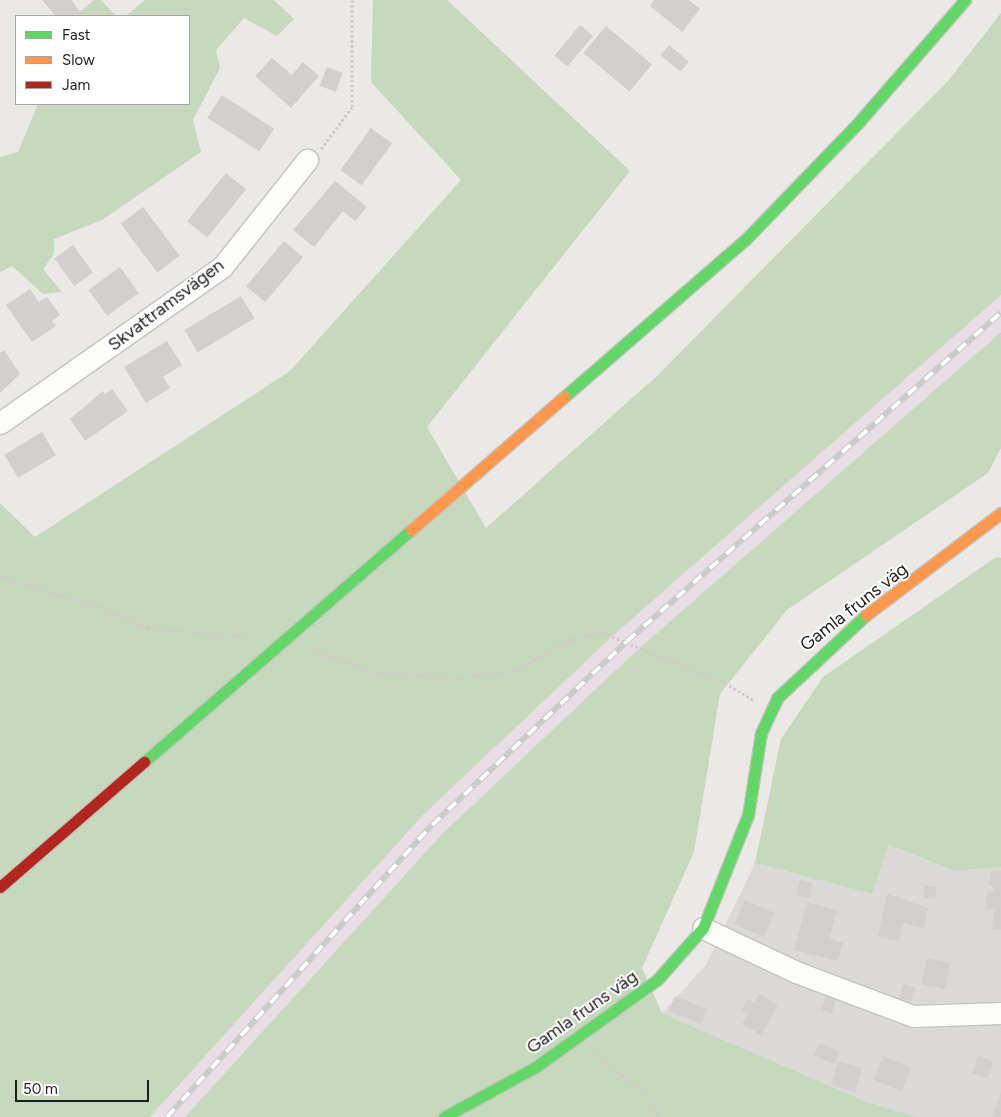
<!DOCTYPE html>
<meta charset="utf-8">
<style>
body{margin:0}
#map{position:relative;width:1001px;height:1117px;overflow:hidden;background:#ebe9e6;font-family:Figtree,sans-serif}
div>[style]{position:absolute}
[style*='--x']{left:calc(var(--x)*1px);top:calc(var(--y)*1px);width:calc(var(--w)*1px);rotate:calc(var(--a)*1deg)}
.residential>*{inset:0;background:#dad9d7}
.industrial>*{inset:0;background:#e9dee5}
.forest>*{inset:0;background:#c7d9bc}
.building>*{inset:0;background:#d2cfcd;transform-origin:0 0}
.path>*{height:3px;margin-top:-1.5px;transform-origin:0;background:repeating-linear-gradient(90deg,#d5c8c6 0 2.5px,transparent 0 5px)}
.roads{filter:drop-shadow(1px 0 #c4c3c2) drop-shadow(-1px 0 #c4c3c2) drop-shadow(0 1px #c4c3c2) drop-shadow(0 -1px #c4c3c2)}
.street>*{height:21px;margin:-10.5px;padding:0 10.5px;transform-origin:10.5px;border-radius:10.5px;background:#fcfcfb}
.fast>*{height:11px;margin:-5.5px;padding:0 5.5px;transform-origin:5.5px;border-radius:5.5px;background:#63d668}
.slow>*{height:11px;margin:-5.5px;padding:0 5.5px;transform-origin:5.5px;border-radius:5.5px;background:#ff974d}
.jam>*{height:11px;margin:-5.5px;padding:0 5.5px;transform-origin:5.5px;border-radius:5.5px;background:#b3261e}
.rail>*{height:5.5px;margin-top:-2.75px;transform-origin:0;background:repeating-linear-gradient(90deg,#fff 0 11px,#cacac9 0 22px);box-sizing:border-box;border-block:1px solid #cacac9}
span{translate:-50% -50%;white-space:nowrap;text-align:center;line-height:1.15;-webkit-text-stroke:4px #fff;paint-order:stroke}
.street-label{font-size:18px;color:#1d1d1d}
.legend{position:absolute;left:15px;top:15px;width:175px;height:90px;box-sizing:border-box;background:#fff;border:1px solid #a5a5a5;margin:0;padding:6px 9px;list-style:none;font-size:15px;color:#1d1d1d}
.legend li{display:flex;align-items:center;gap:10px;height:25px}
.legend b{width:25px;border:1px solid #a5a5a5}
.scale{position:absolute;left:15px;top:1080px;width:134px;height:22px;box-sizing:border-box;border:2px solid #1d1d1d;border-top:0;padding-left:6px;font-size:15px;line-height:18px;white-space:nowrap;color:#1d1d1d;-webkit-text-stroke:4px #fff;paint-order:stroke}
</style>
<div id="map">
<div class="residential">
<i style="clip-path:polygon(889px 845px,955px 871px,1001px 867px,1001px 1117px,917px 1117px,865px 1101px,662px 1013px,706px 965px,755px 863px,872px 894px)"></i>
</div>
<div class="industrial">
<i style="clip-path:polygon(1001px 295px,1001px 332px,635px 652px,442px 834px,185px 1117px,150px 1117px,422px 816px,617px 632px)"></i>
</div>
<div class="forest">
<i style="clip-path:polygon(94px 0,101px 0,116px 16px,75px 16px)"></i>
<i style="clip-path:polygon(145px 0,274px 0,294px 19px,277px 36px,244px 18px,216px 50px,220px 68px,193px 120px,201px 152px,102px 220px,54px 239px,54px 254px,43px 269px,62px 292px,43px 294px,12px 266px,0 272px,0 157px,18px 152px,38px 104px,189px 104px,189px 16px,126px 16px)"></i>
<i style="clip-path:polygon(373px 0,447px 0,630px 171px,427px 427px,486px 528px,658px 375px,948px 81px,1001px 13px,1001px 295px,617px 632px,422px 816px,150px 1117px,0 1117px,0 503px,35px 537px,290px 371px,461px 180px,371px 82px)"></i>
<i style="clip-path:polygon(1001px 332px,1001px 448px,988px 473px,787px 610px,720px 694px,694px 852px,642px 968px,662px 1013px,865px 1101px,917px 1117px,185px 1117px,442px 834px,635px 652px)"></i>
<i style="clip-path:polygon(996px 557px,1001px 558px,1001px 867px,955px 871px,889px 845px,872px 894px,755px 863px,781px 739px,823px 677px)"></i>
</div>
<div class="building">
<i style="clip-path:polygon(42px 0,71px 0,82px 14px,56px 16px)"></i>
<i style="clip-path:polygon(654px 0,689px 0,700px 9px,682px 32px,650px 6px)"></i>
<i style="left:580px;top:25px;width:17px;height:40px;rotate:40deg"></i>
<i style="left:606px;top:26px;width:60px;height:35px;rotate:40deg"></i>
<i style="left:669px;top:45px;width:26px;height:13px;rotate:40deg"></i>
<i style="clip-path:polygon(272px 58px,292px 75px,303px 62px,319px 76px,291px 108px,255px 76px)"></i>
<i style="left:327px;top:67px;width:17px;height:20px;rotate:21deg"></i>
<i style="left:222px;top:95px;width:62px;height:27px;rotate:33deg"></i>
<i style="left:371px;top:128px;width:26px;height:52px;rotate:36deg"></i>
<i style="left:226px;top:173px;width:26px;height:62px;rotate:39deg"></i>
<i style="clip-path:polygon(335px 181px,367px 207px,355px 221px,343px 211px,314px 247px,293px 230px)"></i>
<i style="left:143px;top:207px;width:61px;height:28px;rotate:53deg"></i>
<i style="left:284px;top:241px;width:25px;height:59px;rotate:40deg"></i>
<i style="left:73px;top:245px;width:34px;height:23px;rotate:54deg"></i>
<i style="left:120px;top:267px;width:32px;height:39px;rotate:54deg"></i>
<i style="clip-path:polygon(30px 289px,39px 302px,47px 297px,60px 315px,52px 321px,56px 326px,32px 342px,6px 305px)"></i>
<i style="left:241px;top:296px;width:26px;height:66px;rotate:59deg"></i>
<i style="clip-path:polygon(167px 341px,182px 365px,163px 377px,170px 388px,146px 403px,124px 367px)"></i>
<i style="clip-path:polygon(4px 350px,20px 374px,0 393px,0 353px)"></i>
<i style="clip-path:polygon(112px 389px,128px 411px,85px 441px,70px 419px,103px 391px,105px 394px)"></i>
<i style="left:42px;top:432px;width:27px;height:44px;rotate:59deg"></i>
<i style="clip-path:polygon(991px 870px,1001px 871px,1001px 930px,992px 929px,994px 910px,985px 909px,987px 891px,993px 892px,994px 887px,989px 886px)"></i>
<i style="left:800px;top:880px;width:13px;height:16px;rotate:13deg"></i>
<i style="left:925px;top:885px;width:12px;height:12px;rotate:9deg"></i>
<i style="clip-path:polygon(887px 894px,928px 908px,924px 928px,903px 923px,899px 941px,878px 937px)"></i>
<i style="left:745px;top:900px;width:32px;height:26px;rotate:24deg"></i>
<i style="clip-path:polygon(807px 902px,837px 910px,829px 939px,843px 943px,838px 961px,794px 950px)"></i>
<i style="left:927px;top:958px;width:24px;height:27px;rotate:12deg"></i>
<i style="left:903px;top:984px;width:12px;height:15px;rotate:14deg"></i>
<i style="clip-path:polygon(759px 994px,778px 1005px,761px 1035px,742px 1024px,748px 1014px,741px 1011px,748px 999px,754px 1002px)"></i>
<i style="left:675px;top:996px;width:35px;height:16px;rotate:22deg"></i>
<i style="clip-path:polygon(826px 996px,836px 999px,832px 1014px,821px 1010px)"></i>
<i style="left:819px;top:1043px;width:22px;height:14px;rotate:21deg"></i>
<i style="left:883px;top:1056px;width:30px;height:26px;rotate:21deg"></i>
<i style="left:978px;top:1056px;width:16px;height:18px;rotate:18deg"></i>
<i style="left:838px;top:1061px;width:25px;height:25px;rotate:16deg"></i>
<i style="clip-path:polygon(1001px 1092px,1001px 1117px,992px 1117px)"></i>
</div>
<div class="path">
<i style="--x:321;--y:149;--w:52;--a:-53.6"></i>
<i style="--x:352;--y:107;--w:107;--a:-90"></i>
<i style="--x:0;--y:577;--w:104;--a:16.7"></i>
<i style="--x:100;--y:607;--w:51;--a:24.1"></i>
<i style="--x:147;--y:628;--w:105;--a:4.9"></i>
<i style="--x:310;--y:648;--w:71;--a:20.7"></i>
<i style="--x:376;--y:673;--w:81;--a:3.5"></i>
<i style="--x:457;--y:678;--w:59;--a:-7.9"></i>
<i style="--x:515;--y:670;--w:62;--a:-29.1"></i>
<i style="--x:569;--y:640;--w:35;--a:-12"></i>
<i style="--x:603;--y:633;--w:132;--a:22.3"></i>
<i style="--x:725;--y:683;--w:33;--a:31"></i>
<i style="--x:597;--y:1051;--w:14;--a:56"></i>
<i style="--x:605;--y:1063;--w:46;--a:36.1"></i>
<i style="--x:642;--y:1090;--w:32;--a:58"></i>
</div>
<div class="roads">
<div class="street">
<i style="--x:0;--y:423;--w:271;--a:-35.1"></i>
<i style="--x:222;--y:267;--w:137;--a:-51.5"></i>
<i style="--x:703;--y:928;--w:103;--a:25.3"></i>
<i style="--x:796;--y:972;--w:125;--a:20.6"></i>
<i style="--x:913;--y:1016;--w:88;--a:-2"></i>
</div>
<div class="fast">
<i style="--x:564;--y:397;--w:241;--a:-41"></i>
<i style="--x:746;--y:239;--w:161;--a:-46"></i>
<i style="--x:858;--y:123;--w:163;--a:-49"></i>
<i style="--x:144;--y:762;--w:354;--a:-41"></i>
<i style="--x:444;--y:1117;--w:102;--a:-28.6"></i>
<i style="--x:534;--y:1068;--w:151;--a:-35.6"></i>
<i style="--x:657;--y:980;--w:69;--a:-48.5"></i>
<i style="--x:703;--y:928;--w:122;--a:-68.3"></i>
<i style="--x:748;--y:815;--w:83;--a:-81"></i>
<i style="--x:761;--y:733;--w:38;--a:-65"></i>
<i style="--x:777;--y:698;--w:122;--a:-43"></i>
</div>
<div class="slow">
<i style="--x:411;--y:530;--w:203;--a:-41"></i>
<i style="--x:866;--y:615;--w:169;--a:-37.1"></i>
</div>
<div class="jam">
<i style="--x:0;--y:887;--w:191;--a:-41"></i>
</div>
</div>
<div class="rail">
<i style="--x:167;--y:1117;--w:394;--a:-47.8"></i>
<i style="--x:432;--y:825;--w:268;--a:-43.3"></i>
<i style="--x:627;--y:641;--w:497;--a:-41.3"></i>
</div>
<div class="street-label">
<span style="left:166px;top:305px;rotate:-37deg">Skvattramsvägen</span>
<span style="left:854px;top:607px;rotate:-38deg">Gamla fruns väg</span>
<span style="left:582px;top:1012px;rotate:-35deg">Gamla fruns väg</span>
</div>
<ul class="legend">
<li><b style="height:6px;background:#63d668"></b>Fast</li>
<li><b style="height:6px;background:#ff974d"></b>Slow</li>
<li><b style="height:6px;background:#b3261e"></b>Jam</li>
</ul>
<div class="scale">50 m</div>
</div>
